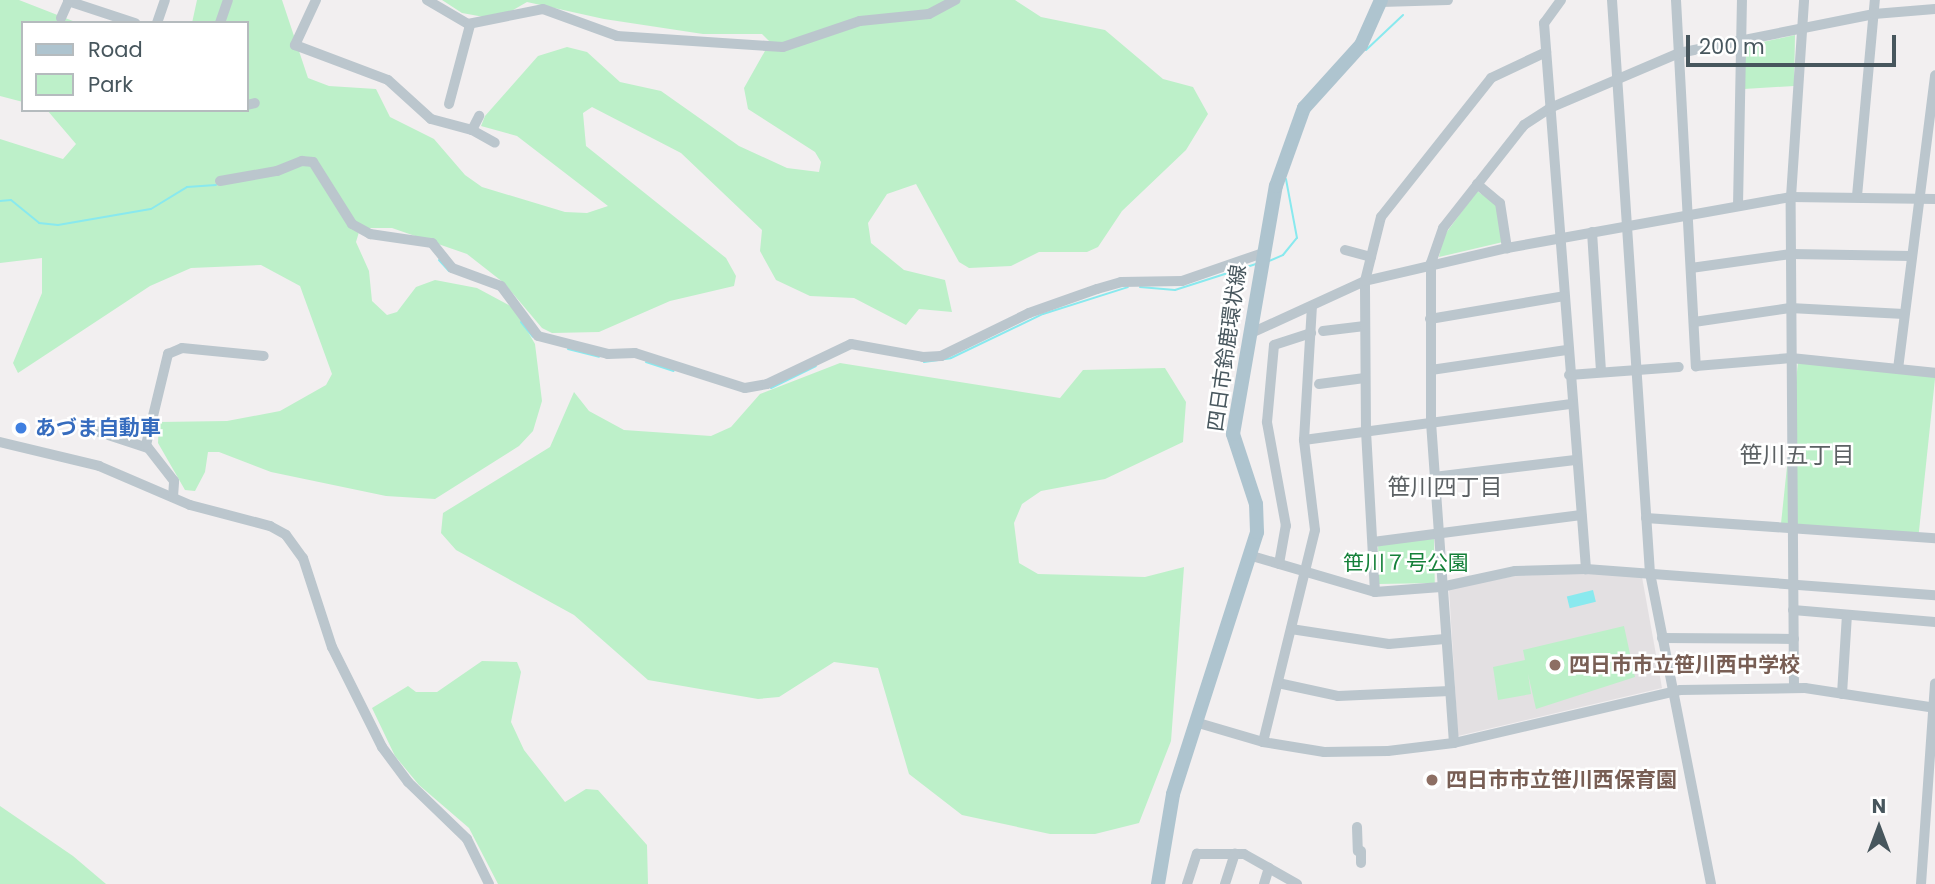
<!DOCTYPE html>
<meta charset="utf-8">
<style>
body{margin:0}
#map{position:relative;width:1935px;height:884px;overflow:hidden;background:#f2eff0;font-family:Poppins,"Noto Sans JP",sans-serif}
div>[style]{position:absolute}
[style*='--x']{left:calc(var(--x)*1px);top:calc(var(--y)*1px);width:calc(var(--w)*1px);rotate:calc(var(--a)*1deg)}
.education>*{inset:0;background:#e3e0e2}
.green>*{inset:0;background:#bdf0c9;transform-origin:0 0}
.water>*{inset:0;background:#89e9ee;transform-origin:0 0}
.stream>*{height:2px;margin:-1px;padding:0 1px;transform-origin:1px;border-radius:1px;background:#89e9ee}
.minor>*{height:10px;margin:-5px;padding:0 5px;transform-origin:5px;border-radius:5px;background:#bbc6cd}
.major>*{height:14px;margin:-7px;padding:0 7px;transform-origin:7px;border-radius:7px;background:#aec4cf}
.dots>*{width:19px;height:19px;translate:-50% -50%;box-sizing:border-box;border:4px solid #fff;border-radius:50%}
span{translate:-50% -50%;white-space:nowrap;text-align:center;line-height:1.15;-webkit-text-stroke:5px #fff;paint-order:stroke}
.street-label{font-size:21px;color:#47565d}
.shop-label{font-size:21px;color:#366cbe;font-weight:700}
.left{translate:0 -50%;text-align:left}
.park-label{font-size:21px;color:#15813a}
.education-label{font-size:21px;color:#785e54;font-weight:700}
.neighbourhood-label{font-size:23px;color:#5c6164}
.legend{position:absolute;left:21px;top:21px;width:228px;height:91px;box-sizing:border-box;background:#fff;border:2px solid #b5bbbe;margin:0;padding:9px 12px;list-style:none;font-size:21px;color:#47565d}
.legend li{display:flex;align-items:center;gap:14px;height:35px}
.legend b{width:35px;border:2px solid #b5bbbe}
.north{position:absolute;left:1844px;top:793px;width:70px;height:70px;-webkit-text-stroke:5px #fff;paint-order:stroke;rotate:0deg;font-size:19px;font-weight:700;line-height:28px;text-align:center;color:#47565d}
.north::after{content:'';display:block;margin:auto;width:24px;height:32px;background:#47565d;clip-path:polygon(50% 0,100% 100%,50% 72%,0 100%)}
.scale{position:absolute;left:1686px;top:35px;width:210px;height:32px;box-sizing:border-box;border:4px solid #47565d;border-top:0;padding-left:9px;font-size:21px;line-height:24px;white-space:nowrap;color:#47565d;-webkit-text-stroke:5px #fff;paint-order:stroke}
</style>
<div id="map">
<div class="education">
<i style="clip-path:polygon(1592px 573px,1642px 577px,1662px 688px,1458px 736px,1449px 589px,1514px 576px)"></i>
</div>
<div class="green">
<i style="clip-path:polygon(0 0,19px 0,78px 23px,23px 23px,23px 102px,0 96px)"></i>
<i style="clip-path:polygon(197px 0,282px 0,308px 78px,329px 86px,376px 89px,390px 117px,434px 139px,465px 175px,482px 187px,565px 212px,587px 213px,608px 206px,517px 136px,481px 126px,485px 116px,538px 56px,567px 47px,587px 52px,620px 82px,661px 91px,739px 146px,787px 168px,819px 172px,821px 162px,815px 152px,748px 109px,744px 88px,770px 42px,762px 34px,703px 34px,604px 19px,527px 2px,508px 13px,484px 17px,462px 13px,442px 0,1015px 0,1041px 17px,1105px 30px,1163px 79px,1193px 87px,1208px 114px,1186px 150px,1122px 211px,1098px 247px,1087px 252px,1039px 252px,1011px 266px,969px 268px,959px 262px,916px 184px,887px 194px,868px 223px,871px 243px,904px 270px,945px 280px,952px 312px,919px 309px,906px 325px,854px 298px,810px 296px,776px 280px,760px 251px,762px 230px,681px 153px,592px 107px,583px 113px,586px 146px,726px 258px,736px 276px,734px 286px,670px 301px,599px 332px,552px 333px,542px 328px,504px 283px,467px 254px,392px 228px,369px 228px,359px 232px,356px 242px,369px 271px,372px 301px,387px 315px,397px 312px,416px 287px,435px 280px,477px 288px,514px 308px,535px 344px,542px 401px,533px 431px,519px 446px,435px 499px,386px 496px,271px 472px,219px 452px,208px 452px,205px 472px,195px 491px,185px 490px,158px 443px,159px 422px,227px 421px,280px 411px,326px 385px,332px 374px,300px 286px,261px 265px,191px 268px,150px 286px,18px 373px,13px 363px,42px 293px,42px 258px,0 263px,0 139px,63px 159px,76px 144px,47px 110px,247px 110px,247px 23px,192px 23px)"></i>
<i style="clip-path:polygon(1795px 35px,1794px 86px,1744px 89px,1744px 46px)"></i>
<i style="clip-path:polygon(1477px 191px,1496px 204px,1503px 242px,1439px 257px,1443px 237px)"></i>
<i style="left:1798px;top:362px;width:138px;height:162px;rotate:6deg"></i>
<i style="clip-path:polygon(840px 363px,1060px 398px,1083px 370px,1165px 368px,1186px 402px,1183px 442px,1105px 479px,1041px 491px,1022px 504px,1014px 523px,1019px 563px,1038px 574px,1145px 577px,1184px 567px,1171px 741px,1139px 823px,1095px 834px,1050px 834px,962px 815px,909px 774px,878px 668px,834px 662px,779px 697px,758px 699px,648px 680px,574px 615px,456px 550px,441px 533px,443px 513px,550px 447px,574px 392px,589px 411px,624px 430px,711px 436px,731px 427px,760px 394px)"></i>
<i style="left:1434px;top:539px;width:44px;height:56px;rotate:89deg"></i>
<i style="clip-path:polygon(1624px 626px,1635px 677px,1536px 709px,1528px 674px,1531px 694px,1498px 700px,1493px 667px,1525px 660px,1523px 650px)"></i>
<i style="clip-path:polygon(482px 661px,517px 662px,521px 672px,511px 722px,524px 750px,565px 802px,586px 789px,598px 790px,647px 845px,648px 884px,498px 884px,469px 828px,419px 785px,395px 756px,372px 708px,408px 686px,416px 692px,437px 692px)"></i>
<i style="clip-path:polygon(0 806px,73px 856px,106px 884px,0 884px)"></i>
</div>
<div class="water">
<i style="left:1593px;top:590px;width:12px;height:27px;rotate:76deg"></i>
</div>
<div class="stream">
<i style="--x:1366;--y:50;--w:51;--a:-43.4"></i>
<i style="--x:0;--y:201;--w:11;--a:-5"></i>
<i style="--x:11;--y:200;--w:36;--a:39"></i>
<i style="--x:39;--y:223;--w:19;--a:6"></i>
<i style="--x:58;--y:225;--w:94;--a:-9.8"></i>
<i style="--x:151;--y:209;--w:42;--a:-31.4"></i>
<i style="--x:187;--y:187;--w:29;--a:-4"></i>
<i style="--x:439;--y:260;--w:15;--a:48"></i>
<i style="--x:1269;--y:261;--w:15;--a:-23"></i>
<i style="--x:1283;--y:255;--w:22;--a:-51"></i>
<i style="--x:1297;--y:238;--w:60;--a:-100.6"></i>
<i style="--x:1140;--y:287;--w:35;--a:5"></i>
<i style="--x:1175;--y:290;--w:85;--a:-17.8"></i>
<i style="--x:521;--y:322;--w:19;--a:51"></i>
<i style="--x:568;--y:349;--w:32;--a:14"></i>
<i style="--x:646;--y:362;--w:29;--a:18"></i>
<i style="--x:924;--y:362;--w:27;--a:-8"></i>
<i style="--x:951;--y:358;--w:102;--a:-25.6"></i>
<i style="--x:1043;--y:314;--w:89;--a:-17.6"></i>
<i style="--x:771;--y:388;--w:50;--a:-26.1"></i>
</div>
<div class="minor">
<i style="--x:316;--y:0;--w:50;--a:115"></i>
<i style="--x:295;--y:45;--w:99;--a:20.6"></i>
<i style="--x:388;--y:80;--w:58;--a:42.2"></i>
<i style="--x:431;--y:119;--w:42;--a:15"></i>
<i style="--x:472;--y:130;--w:26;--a:29"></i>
<i style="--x:427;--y:0;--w:48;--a:30.3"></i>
<i style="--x:468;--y:24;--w:76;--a:-11.3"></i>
<i style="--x:543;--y:9;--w:79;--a:20"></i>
<i style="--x:617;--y:36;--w:166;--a:3.8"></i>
<i style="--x:783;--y:47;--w:81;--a:-18.7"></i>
<i style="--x:860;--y:21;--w:69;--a:-5.8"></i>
<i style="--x:929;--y:14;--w:30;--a:-28"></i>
<i style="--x:1561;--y:0;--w:29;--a:126"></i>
<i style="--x:1544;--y:23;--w:548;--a:85.6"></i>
<i style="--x:1612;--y:0;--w:574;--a:86.21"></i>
<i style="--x:1650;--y:573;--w:317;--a:78.9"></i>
<i style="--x:1676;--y:0;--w:367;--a:86.9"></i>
<i style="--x:1696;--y:366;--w:95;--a:-4.8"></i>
<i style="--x:1791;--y:358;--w:145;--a:5.9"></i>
<i style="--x:68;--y:1;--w:71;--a:18.2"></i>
<i style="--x:1381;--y:2;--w:67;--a:-1.7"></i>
<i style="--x:61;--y:18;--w:20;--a:-66"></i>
<i style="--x:157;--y:23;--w:24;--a:-71"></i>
<i style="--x:220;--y:23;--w:24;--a:-71"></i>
<i style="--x:449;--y:104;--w:82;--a:-75.1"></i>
<i style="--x:247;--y:105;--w:8;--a:-14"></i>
<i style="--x:472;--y:130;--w:16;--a:-63"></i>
<i style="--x:220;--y:181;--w:58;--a:-10"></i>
<i style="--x:277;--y:171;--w:27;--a:-22"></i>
<i style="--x:302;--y:161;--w:11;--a:5"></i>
<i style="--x:313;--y:162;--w:73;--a:57.8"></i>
<i style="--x:352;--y:224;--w:21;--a:29"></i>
<i style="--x:370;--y:234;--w:63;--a:8.3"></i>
<i style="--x:432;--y:243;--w:32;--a:51"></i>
<i style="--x:452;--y:268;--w:52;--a:20.2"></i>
<i style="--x:501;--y:286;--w:62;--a:53.5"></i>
<i style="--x:538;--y:336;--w:72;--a:14.4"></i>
<i style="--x:608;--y:354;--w:27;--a:-2"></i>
<i style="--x:635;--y:353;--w:115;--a:17.7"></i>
<i style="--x:745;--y:388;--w:22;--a:-10"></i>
<i style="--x:767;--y:384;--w:93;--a:-25.5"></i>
<i style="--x:851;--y:344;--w:73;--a:10.2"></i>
<i style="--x:923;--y:357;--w:18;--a:-3"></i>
<i style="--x:941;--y:356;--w:98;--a:-26"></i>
<i style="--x:1029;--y:313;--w:72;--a:-19.4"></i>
<i style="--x:1097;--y:289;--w:25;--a:-16"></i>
<i style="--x:1121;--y:282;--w:61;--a:-0.9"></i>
<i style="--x:1182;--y:281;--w:86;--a:-19.1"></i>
<i style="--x:1477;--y:184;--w:30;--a:40"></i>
<i style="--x:1500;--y:203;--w:46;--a:81.2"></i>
<i style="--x:1857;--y:196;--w:197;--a:-84.8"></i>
<i style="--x:1738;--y:206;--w:206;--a:-88.9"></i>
<i style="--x:1592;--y:232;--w:140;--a:86.3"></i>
<i style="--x:1345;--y:250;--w:27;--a:15"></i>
<i style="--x:1691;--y:268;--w:101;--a:-8"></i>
<i style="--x:1791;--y:254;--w:120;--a:1"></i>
<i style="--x:1430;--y:319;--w:136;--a:-9.7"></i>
<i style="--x:1694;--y:322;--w:97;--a:-8.3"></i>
<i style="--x:1790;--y:308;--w:114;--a:3"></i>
<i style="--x:1323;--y:331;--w:42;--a:-6.8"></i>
<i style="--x:1249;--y:334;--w:128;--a:-24.6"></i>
<i style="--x:1365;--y:281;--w:146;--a:-13.1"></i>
<i style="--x:1507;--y:248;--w:289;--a:-10.2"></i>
<i style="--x:1791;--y:197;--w:144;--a:0.8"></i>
<i style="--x:1898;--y:369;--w:296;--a:-82.8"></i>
<i style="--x:1431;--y:370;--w:137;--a:-8.4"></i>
<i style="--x:1569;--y:375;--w:110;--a:-4.2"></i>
<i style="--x:1319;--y:384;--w:46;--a:-7.4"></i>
<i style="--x:87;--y:428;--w:64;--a:18.2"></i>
<i style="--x:1304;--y:440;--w:268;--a:-7.7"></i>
<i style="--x:0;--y:442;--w:102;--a:13.6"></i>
<i style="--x:99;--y:466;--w:99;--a:23.2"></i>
<i style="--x:190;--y:505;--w:83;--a:14.7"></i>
<i style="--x:270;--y:526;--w:18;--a:29"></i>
<i style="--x:286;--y:535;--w:29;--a:54"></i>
<i style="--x:303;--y:558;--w:94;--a:72"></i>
<i style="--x:332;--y:647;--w:112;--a:63.4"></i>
<i style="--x:382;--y:747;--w:44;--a:53.4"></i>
<i style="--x:408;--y:782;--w:82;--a:44"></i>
<i style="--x:467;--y:839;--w:50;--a:63.9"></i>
<i style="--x:1434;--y:477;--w:142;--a:-6.9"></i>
<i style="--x:173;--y:497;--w:16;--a:-86"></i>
<i style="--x:174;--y:481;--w:46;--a:-127.9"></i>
<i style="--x:146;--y:445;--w:94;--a:-76.4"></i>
<i style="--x:168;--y:354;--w:15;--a:-23"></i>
<i style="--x:182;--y:348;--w:82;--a:5.6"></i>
<i style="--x:1646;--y:518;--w:290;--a:4"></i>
<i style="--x:1373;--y:542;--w:210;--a:-7.4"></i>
<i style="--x:1252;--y:556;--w:128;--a:16.3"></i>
<i style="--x:1375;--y:592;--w:66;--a:-4.3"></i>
<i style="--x:1441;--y:587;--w:76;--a:-12.2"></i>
<i style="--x:1515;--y:571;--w:71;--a:-1.6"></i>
<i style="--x:1586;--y:569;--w:350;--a:4.3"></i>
<i style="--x:1279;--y:564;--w:39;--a:-80"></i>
<i style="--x:1286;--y:526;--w:106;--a:-100.4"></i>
<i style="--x:1267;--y:422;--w:77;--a:-84.8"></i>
<i style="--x:1274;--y:345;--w:39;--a:-18"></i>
<i style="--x:1375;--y:592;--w:160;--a:-93.2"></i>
<i style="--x:1366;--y:432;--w:151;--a:-90.4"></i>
<i style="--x:1365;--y:281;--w:66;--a:-76"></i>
<i style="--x:1381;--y:217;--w:177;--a:-51.6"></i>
<i style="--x:1491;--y:78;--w:61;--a:-25.3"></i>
<i style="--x:1793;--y:610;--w:143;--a:4.8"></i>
<i style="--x:1291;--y:629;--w:99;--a:8.7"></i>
<i style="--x:1389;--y:644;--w:56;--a:-5.1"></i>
<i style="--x:1662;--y:638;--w:132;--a:0.4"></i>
<i style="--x:1278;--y:683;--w:61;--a:12.2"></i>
<i style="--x:1338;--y:696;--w:112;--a:-2.6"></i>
<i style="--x:1794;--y:688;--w:491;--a:-90.4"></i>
<i style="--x:1791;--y:197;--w:197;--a:-86.2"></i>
<i style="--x:1842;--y:694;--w:79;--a:-86.4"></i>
<i style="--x:1195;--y:722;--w:71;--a:16.4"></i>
<i style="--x:1263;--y:742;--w:62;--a:9.3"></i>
<i style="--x:1324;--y:752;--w:64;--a:-0.9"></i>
<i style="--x:1388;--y:751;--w:66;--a:-6.9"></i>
<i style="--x:1454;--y:743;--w:232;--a:-13.2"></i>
<i style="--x:1680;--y:690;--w:125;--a:-0.9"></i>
<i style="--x:1805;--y:688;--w:132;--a:8.7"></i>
<i style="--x:1263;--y:742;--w:218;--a:-76.2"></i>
<i style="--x:1315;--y:530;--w:91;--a:-97"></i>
<i style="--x:1304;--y:440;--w:133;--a:-86.6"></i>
<i style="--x:1454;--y:743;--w:321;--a:-94.1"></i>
<i style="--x:1431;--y:423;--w:160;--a:-90"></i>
<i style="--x:1431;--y:263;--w:37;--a:-71"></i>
<i style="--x:1443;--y:228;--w:131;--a:-51.8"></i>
<i style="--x:1524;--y:125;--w:31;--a:-33"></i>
<i style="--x:1550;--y:108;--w:140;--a:-23.1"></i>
<i style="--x:1679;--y:53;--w:199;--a:-11.3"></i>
<i style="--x:1874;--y:14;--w:61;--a:-4.7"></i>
<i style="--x:1357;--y:827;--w:24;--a:88"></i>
<i style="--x:1361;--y:851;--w:12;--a:90"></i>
<i style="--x:1187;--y:884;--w:32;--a:-72"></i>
<i style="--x:1197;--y:854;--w:47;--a:0"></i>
<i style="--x:1244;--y:854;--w:61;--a:29.5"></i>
<i style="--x:1225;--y:884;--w:32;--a:-72"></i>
<i style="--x:1264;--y:884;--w:17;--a:-73"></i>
<i style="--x:1921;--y:884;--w:201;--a:-86"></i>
</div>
<div class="major">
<i style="--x:1158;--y:884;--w:91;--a:-80.5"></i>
<i style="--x:1173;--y:794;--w:275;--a:-72.2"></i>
<i style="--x:1257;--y:532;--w:28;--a:-92"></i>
<i style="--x:1256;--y:504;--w:74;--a:-108.2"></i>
<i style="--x:1233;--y:434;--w:252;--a:-80.2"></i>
<i style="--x:1276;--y:186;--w:83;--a:-70.3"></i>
<i style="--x:1304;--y:108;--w:85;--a:-47.9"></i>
<i style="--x:1361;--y:45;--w:49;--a:-66"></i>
</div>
<div class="dots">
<i style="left:21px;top:428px;background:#3f7fe0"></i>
<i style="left:1555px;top:665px;background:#8d6e63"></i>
<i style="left:1432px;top:780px;background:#8d6e63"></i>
</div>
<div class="street-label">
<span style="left:1227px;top:348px;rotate:-82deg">四日市鈴鹿環状線</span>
</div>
<div class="shop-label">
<span class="left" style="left:35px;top:428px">あづま自動車</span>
</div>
<div class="park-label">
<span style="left:1406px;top:563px">笹川７号公園</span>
</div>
<div class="education-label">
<span class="left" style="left:1569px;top:665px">四日市市立笹川西中学校</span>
<span class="left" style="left:1446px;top:780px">四日市市立笹川西保育園</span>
</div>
<div class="neighbourhood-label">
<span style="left:1797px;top:455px">笹川五丁目</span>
<span style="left:1445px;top:487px">笹川四丁目</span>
</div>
<ul class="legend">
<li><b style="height:9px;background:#aec4cf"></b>Road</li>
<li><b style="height:19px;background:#bdf0c9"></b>Park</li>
</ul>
<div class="north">N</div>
<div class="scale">200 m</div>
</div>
